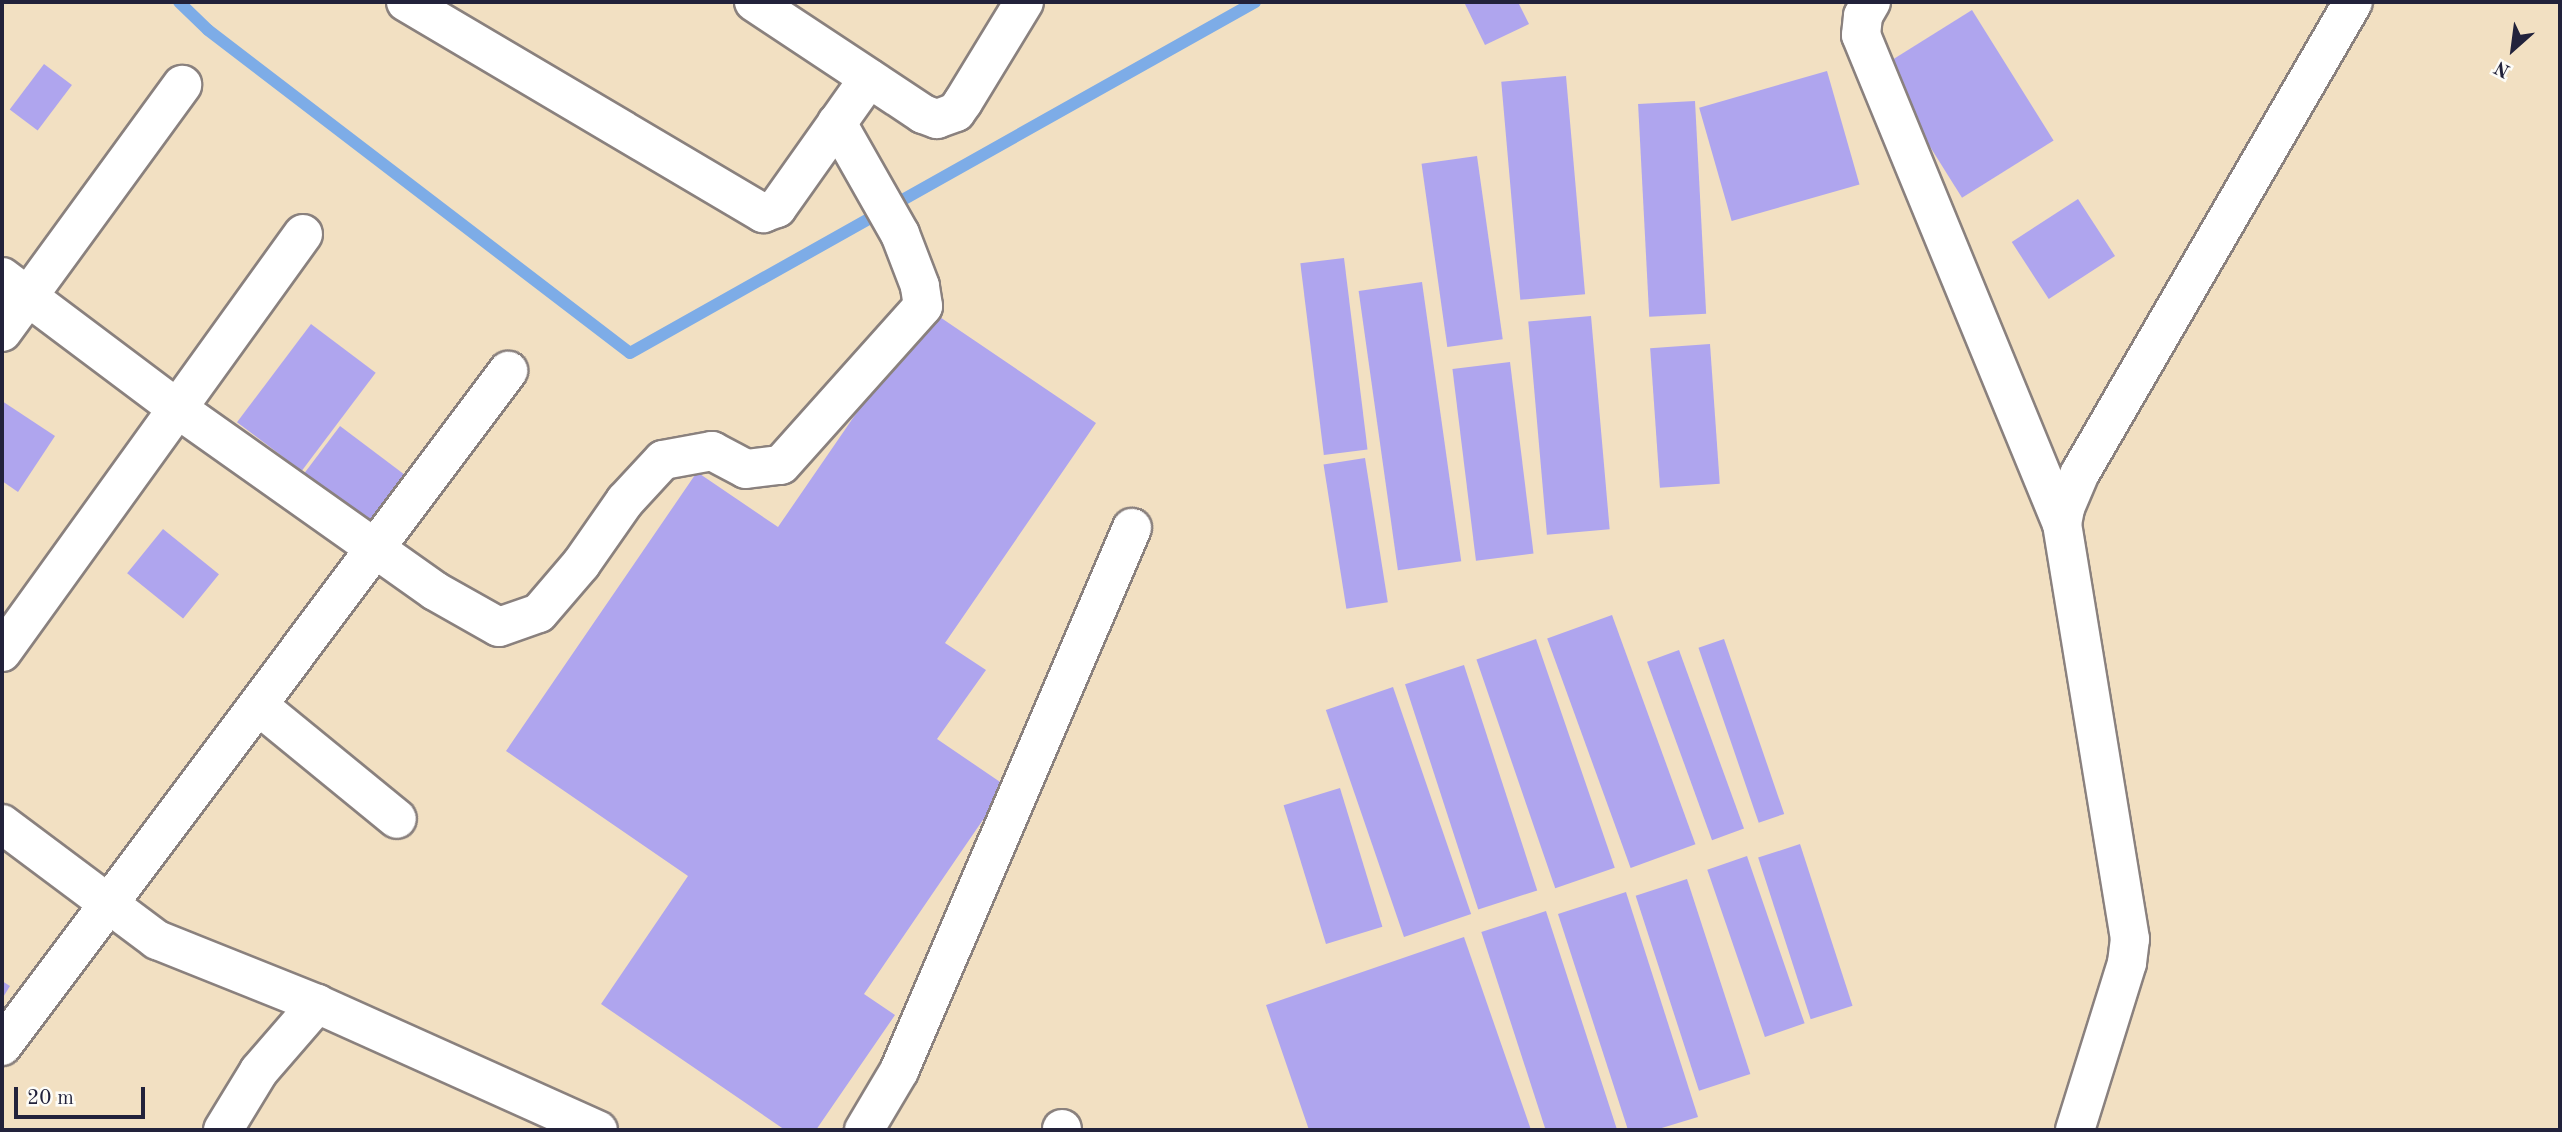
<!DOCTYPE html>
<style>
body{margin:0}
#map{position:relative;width:2562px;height:1132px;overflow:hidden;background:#f2e0c2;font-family:"Old Standard TT",serif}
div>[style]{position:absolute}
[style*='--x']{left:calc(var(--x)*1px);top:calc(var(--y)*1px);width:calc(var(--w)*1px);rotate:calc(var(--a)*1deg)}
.stream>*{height:12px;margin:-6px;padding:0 6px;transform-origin:6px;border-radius:6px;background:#7dace7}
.building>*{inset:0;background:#afa5ee;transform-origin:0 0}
.roads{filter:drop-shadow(2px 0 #8a817e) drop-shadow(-2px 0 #8a817e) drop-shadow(0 2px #8a817e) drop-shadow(0 -2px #8a817e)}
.minor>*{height:38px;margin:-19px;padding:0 19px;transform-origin:19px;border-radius:19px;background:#fff}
span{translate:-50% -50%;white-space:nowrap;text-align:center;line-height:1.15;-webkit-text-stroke:5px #fdfcf7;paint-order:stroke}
.frame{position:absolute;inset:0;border:4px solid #22223b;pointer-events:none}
.north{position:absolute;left:2478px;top:14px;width:70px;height:70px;-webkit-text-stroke:5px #fdfcf7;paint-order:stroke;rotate:208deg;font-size:19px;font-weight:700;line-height:28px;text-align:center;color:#22223b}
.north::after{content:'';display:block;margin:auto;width:24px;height:32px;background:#22223b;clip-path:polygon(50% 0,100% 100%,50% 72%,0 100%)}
.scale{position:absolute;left:14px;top:1087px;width:131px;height:32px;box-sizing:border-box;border:4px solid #22223b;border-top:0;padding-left:9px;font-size:21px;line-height:24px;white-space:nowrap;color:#22223b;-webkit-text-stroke:5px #fdfcf7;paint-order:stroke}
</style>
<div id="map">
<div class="stream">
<i style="--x:179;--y:2;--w:40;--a:44"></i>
<i style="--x:208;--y:30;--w:531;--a:37.43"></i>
<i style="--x:630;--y:353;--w:717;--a:-29.32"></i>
</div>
<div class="building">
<i style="clip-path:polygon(1464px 2px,1518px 2px,1529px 24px,1485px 45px)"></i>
<i style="left:1972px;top:10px;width:154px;height:108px;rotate:58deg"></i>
<i style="left:44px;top:64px;width:35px;height:57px;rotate:37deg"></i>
<i style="left:1827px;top:71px;width:118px;height:133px;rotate:74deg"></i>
<i style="left:1566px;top:76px;width:219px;height:65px;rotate:85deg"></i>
<i style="left:1695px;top:101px;width:213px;height:57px;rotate:87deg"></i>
<i style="left:1477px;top:156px;width:185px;height:56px;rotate:82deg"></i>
<i style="left:2078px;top:199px;width:68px;height:79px;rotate:57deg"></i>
<i style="left:1344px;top:258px;width:193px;height:44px;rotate:83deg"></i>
<i style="left:1422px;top:282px;width:282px;height:64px;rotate:82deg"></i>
<i style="clip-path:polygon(928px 309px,1096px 423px,945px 643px,986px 670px,937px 739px,1006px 786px,864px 994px,895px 1015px,816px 1130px,785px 1130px,601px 1004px,688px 876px,506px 751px,697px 472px,778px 527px)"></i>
<i style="left:1591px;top:316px;width:214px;height:63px;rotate:85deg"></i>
<i style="left:311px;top:324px;width:81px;height:123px;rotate:37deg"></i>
<i style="left:1710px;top:344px;width:140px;height:60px;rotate:86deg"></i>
<i style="left:1510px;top:362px;width:193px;height:58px;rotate:83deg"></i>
<i style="clip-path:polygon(2px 401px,55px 436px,18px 492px,2px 481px)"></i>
<i style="left:340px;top:426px;width:81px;height:69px;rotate:37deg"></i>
<i style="left:1365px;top:458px;width:146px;height:42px;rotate:81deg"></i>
<i style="left:163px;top:529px;width:72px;height:57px;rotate:39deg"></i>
<i style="left:1612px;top:615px;width:244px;height:69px;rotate:70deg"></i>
<i style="left:1536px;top:639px;width:242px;height:63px;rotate:71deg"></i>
<i style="left:1724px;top:639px;width:185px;height:27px;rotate:71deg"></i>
<i style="left:1679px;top:650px;width:190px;height:34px;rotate:70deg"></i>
<i style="left:1464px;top:665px;width:237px;height:62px;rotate:72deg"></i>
<i style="left:1393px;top:687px;width:240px;height:71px;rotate:71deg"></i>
<i style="left:1340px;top:788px;width:145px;height:59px;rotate:73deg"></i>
<i style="left:1800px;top:844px;width:170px;height:44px;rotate:72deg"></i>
<i style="left:1747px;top:856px;width:177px;height:42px;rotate:71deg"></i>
<i style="left:1687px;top:879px;width:205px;height:54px;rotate:72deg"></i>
<i style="clip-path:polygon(1626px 892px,1698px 1117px,1655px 1130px,1628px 1130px,1558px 914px)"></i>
<i style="left:1546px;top:911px;width:230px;height:68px;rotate:72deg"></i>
<i style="clip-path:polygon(1464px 937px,1531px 1130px,1309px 1130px,1266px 1005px)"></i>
<i style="clip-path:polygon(2px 981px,10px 986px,2px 999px)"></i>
</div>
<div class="roads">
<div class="minor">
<i style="--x:406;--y:2;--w:415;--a:30.6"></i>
<i style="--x:763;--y:213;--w:15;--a:-20"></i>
<i style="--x:777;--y:208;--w:159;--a:-54.7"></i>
<i style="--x:754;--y:2;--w:203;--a:33.5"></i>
<i style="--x:923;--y:114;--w:15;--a:20"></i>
<i style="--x:937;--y:119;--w:20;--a:-20"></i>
<i style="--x:956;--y:112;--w:12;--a:-55"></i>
<i style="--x:963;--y:102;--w:117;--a:-58.6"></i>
<i style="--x:1871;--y:2;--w:16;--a:120"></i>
<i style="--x:1863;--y:16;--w:19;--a:96"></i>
<i style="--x:1861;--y:35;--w:529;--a:67.66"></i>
<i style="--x:2;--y:277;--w:220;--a:36.9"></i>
<i style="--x:178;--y:409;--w:315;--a:35.3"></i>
<i style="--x:435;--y:591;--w:73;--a:29.4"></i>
<i style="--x:499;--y:627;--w:42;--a:-19.3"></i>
<i style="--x:539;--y:613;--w:65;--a:-49.4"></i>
<i style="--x:581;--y:564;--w:77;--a:-55.1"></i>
<i style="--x:625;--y:501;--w:56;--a:-47.2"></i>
<i style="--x:663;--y:460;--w:50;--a:-10.4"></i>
<i style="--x:712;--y:451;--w:38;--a:28"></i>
<i style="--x:746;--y:469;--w:35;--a:-7"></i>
<i style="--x:781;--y:465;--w:213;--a:-48.2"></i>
<i style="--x:923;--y:306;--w:20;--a:-99"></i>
<i style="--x:920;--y:286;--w:56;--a:-111"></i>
<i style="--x:900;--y:234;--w:128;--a:-119.6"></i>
<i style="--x:2;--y:332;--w:306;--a:-53.9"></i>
<i style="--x:2;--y:652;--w:515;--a:-54.24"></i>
<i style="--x:259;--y:706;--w:178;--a:39.3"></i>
<i style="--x:2;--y:824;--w:194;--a:36.8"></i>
<i style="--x:157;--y:940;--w:172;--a:21.8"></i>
<i style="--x:317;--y:1004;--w:308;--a:24.2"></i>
<i style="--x:2;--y:1046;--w:844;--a:-53.14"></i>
<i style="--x:223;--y:1130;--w:69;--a:-58.6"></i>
<i style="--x:259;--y:1071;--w:89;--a:-49.1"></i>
<i style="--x:864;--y:1130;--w:69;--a:-59.3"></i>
<i style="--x:899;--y:1071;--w:591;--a:-66.78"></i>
<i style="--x:1062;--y:1130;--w:1;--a:-90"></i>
<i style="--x:2075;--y:1130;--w:175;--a:-72.7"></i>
<i style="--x:2127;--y:963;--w:24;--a:-83"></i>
<i style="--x:2130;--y:939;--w:421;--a:-99.3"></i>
<i style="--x:2062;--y:524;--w:16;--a:-79"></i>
<i style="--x:2065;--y:508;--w:38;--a:-67"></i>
<i style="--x:2080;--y:473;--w:544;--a:-59.9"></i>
</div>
</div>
<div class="frame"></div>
<div class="north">N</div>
<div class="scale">20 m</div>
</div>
